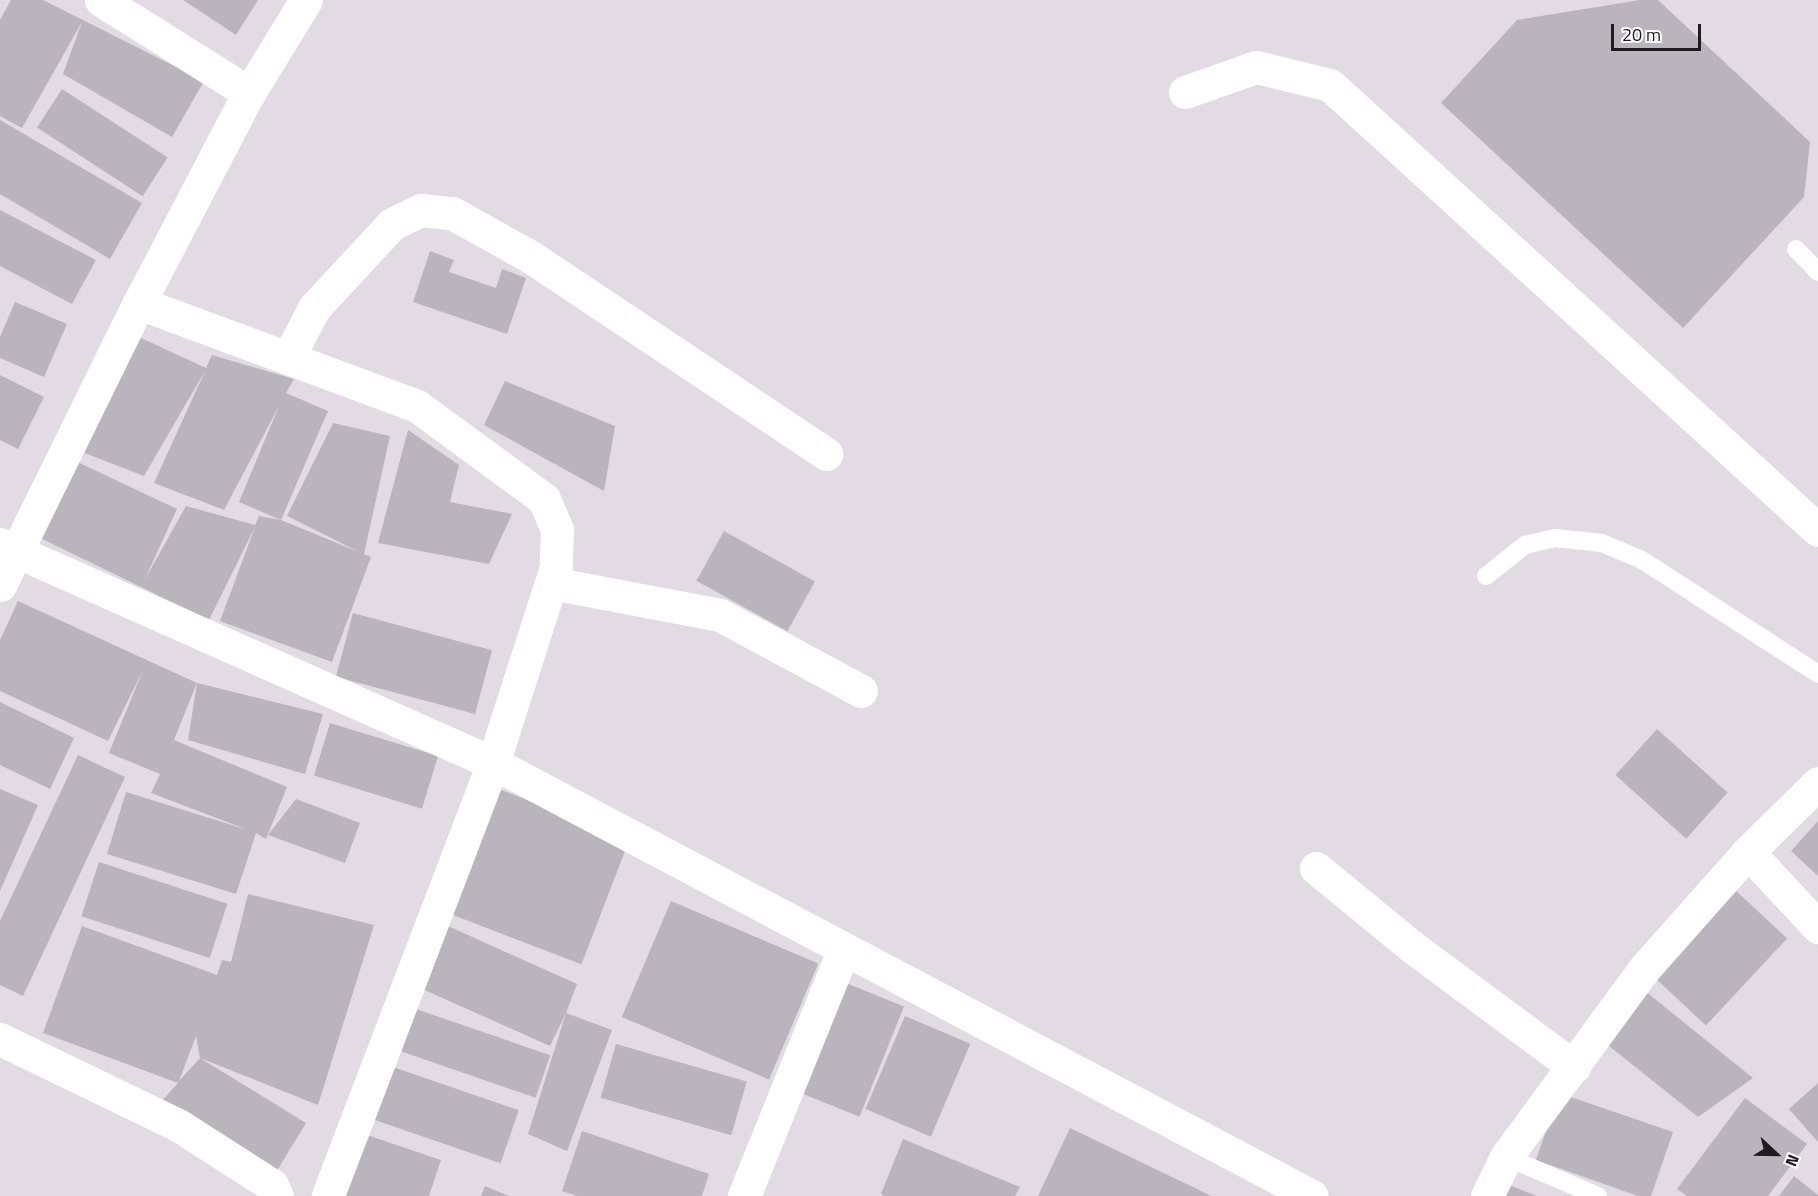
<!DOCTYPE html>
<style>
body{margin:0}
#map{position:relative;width:1818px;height:1196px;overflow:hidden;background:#e2dbe4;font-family:"Titillium Web",sans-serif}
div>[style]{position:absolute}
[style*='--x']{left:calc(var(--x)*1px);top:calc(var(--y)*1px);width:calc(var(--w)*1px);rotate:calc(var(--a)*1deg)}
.building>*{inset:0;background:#bab4bd;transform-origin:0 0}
.lane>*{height:18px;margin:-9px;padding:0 9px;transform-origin:9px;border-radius:9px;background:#fff}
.street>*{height:33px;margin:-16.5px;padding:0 16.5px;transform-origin:16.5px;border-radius:16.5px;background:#fff}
span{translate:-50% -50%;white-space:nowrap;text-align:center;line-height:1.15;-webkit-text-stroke:5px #fff;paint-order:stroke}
.north{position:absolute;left:1746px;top:1124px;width:60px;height:60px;-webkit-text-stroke:4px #fff;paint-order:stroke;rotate:112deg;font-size:16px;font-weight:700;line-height:24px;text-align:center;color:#1e1c1f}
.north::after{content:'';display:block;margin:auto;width:21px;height:27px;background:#1e1c1f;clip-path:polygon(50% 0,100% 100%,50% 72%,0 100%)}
.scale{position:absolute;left:1611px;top:24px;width:90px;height:27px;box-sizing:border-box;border:3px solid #1e1c1f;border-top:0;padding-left:8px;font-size:18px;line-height:21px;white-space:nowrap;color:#1e1c1f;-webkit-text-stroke:4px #fff;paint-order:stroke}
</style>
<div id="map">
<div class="building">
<i style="clip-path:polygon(11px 0,43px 0,204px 81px,172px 137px,63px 74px,82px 22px,22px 128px,0 116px,0 20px)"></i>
<i style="clip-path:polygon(183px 0,258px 0,236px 35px)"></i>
<i style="clip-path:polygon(1640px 0,1658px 0,1810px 142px,1804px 197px,1683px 328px,1441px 103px,1517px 20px)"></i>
<i style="left:62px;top:89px;width:126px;height:46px;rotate:33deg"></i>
<i style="clip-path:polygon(0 120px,142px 203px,110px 259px,0 194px)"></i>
<i style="clip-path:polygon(0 210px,96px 260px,72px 304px,0 266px)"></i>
<i style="clip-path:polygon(430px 251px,454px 260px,449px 272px,496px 288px,502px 269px,526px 278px,507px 334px,413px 302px)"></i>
<i style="clip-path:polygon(15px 302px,67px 324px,44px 377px,0 358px,0 337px)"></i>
<i style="clip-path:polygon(139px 337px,206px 368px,212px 355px,294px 379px,286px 393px,328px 411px,281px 520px,239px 502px,279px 406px,224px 510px,154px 483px,205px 371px,144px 476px,82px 452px)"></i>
<i style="clip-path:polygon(0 375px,44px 397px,18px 449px,0 440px)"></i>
<i style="clip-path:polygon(505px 381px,615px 426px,604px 491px,484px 425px)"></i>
<i style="clip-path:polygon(333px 423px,390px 436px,364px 554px,371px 557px,332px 662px,220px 621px,255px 527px,209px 620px,34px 535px,69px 458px,177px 509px,144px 581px,186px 506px,255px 525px,259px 516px,281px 520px,359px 552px,287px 516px)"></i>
<i style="clip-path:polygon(408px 430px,459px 465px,450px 502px,512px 514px,489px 564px,378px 543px)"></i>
<i style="left:724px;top:531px;width:104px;height:57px;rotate:29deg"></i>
<i style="clip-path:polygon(18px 601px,197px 683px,174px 740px,287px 787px,266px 839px,256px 833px,236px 894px,107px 854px,126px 792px,248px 830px,151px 793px,160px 774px,109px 753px,143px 670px,108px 741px,0 691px,0 640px)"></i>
<i style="left:353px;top:613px;width:144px;height:66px;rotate:15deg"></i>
<i style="clip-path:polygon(197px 683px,323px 714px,305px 774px,188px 740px)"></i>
<i style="clip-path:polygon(0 702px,74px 738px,50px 789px,0 765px)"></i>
<i style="left:330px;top:723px;width:113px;height:55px;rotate:17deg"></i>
<i style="left:1657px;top:729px;width:95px;height:62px;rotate:42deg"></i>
<i style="clip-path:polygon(78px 755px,125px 777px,23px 996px,0 985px,0 921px)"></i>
<i style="left:496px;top:788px;width:143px;height:134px;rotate:21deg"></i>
<i style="clip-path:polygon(0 789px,38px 805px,0 891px)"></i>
<i style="clip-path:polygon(296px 799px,360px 823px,345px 863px,268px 835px)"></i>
<i style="clip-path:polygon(1818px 821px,1818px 876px,1791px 851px)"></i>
<i style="left:99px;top:862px;width:135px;height:57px;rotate:18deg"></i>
<i style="left:1733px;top:888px;width:74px;height:119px;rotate:43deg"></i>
<i style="clip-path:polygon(248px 894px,374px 925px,318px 1105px,200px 1058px,196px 1036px,179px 1081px,200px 1058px,306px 1123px,273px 1177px,158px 1105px,178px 1083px,43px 1033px,82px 926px,217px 975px,222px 960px,231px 962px)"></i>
<i style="left:671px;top:901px;width:160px;height:126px;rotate:23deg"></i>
<i style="clip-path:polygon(448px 926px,577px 984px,566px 1013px,612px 1030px,567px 1151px,528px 1134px,566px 1013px,550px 1046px,420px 988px)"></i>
<i style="left:841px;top:981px;width:68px;height:119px;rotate:22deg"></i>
<i style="clip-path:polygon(1645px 991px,1753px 1078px,1698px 1117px,1604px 1042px)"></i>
<i style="left:416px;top:1009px;width:142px;height:45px;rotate:19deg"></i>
<i style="left:905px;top:1016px;width:71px;height:101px;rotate:23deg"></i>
<i style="left:616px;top:1044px;width:136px;height:56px;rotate:16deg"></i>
<i style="left:393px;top:1067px;width:133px;height:56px;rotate:19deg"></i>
<i style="clip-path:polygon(1818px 1083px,1818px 1142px,1789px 1109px)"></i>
<i style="clip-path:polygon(1559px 1093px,1673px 1132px,1651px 1196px,1638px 1196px,1536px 1160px)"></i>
<i style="clip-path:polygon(1745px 1098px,1807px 1144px,1768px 1196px,1687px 1196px,1677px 1189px)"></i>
<i style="clip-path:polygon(1070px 1128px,1197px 1189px,1211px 1196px,1038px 1196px)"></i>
<i style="clip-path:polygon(582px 1131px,709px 1174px,702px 1196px,577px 1196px,562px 1191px)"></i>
<i style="clip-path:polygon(361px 1133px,441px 1160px,429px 1196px,340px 1196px)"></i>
<i style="clip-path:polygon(903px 1139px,1020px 1187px,1015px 1196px,884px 1196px,881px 1194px)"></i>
<i style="clip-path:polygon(1794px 1176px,1818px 1195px,1818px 1196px,1779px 1196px)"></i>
<i style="clip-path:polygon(1509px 1185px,1537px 1196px,1505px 1196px)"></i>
<i style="clip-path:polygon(485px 1186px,509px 1196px,481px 1196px)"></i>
</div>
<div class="lane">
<i style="--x:1796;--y:249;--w:32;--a:46"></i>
<i style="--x:1486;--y:576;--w:50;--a:-38.5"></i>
<i style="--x:1525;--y:545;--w:31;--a:-13"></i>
<i style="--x:1555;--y:538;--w:47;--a:6.1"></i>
<i style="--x:1602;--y:543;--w:43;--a:23"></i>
<i style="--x:1642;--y:560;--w:210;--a:32.9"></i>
<i style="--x:1506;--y:1157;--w:100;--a:23"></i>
</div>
<div class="street">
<i style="--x:101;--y:0;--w:175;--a:32.1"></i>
<i style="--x:1185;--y:92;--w:75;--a:-19.4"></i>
<i style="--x:1256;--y:67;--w:76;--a:13.7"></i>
<i style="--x:1330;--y:85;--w:660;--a:42.36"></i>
<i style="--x:139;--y:303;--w:296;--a:20.3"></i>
<i style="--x:417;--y:406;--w:157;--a:36.2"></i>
<i style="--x:544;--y:499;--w:34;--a:67"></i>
<i style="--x:557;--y:530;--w:37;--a:92"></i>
<i style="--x:556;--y:567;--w:206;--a:107.8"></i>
<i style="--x:493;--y:763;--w:463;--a:110.9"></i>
<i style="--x:288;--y:358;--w:56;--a:-62.5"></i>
<i style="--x:314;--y:308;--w:115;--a:-47.1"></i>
<i style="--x:392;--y:224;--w:32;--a:-26"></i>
<i style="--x:421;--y:210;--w:31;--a:6"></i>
<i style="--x:452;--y:213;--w:90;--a:29.1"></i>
<i style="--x:531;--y:257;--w:355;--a:33.7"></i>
<i style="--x:0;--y:544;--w:539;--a:23.95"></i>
<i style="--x:493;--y:763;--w:926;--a:27.87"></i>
<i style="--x:551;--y:583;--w:172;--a:10.7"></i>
<i style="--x:720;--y:615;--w:160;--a:28.3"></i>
<i style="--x:0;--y:585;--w:314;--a:-63.8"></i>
<i style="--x:139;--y:303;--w:237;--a:-62.4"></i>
<i style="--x:249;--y:93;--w:109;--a:-58.5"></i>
<i style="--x:1748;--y:852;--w:103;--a:47"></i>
<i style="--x:1316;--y:868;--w:123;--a:39.4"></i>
<i style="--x:1411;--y:946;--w:203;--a:36.6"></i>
<i style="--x:0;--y:1039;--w:198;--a:25.8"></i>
<i style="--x:178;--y:1125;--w:112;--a:32.6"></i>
<i style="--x:272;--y:1185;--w:12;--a:66"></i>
<i style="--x:744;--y:1196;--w:266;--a:-68"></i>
<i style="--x:1487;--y:1196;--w:43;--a:-64"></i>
<i style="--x:1506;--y:1157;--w:233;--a:-53.7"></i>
<i style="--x:1644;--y:969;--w:157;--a:-48.4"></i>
<i style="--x:1748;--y:852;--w:98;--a:-44.6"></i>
</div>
<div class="north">N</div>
<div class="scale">20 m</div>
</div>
